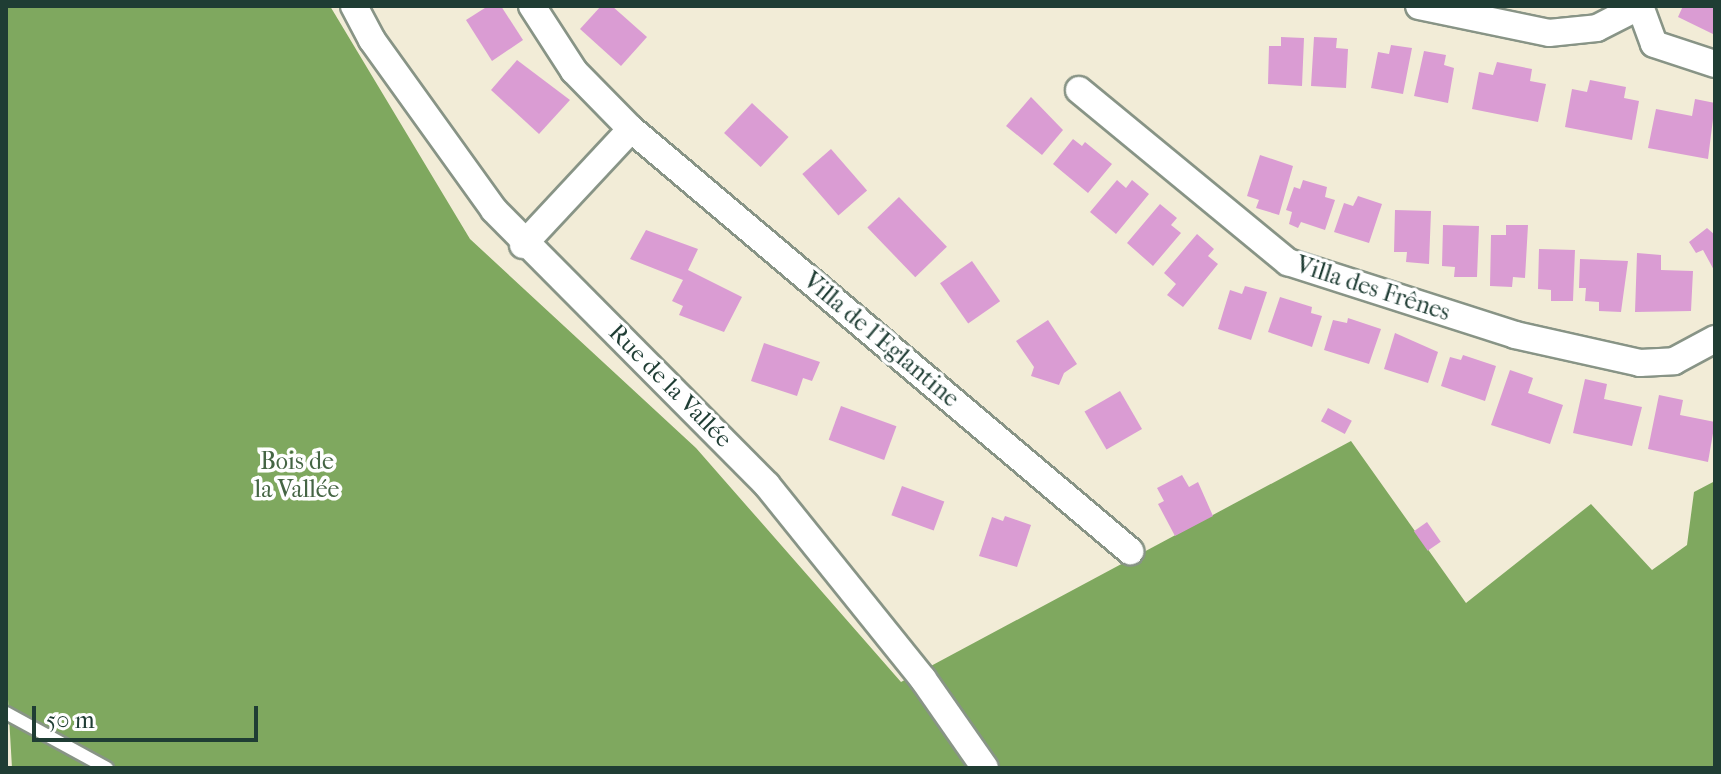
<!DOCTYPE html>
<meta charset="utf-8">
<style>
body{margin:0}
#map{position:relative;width:1721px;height:774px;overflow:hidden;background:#f2ecd7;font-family:"IM FELL French Canon",serif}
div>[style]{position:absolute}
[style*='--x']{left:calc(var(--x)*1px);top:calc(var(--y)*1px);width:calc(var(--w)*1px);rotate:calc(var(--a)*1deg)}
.forest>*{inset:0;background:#7fa85f}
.building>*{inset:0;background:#da9cd3;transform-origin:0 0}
.roads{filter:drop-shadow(2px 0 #889486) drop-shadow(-2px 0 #889486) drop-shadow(0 2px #889486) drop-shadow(0 -2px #889486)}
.lane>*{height:12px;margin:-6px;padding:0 6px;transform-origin:6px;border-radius:6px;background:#fff}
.street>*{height:26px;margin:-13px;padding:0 13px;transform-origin:13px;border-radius:13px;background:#fff}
span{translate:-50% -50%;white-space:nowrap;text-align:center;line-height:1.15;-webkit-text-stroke:7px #fff;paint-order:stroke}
.street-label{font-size:24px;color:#1f3d34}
.park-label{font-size:24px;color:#456544}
.frame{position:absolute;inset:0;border:8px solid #1f3d34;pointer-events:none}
.scale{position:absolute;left:32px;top:706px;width:226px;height:36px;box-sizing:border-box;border:4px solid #1f3d34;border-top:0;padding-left:10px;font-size:24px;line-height:28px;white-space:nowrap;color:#1f3d34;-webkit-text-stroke:6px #fff;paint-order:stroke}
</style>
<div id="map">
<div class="forest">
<i style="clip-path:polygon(6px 6px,330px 6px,470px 239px,696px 448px,901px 682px,1351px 441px,1466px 603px,1591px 504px,1652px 570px,1687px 545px,1694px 492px,1715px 481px,1715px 768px,12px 768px,6px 665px)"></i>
</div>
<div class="building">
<i style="clip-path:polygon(488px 6px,501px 6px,523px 40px,492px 61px,466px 20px)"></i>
<i style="clip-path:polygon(601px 6px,612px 6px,647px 37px,621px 66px,580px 29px)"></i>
<i style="clip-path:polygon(1683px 6px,1715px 6px,1715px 35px,1678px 17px)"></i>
<i style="clip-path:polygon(1281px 37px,1304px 38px,1302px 86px,1268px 84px,1269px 46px,1281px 46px)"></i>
<i style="clip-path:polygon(1314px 37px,1337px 38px,1336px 48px,1348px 49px,1346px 88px,1311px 86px)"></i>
<i style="clip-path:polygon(1391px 45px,1412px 48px,1403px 94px,1371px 88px,1378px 52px,1389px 54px)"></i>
<i style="clip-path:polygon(1424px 51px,1446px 55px,1444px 65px,1454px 68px,1448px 103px,1414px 96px)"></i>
<i style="clip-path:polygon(517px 60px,570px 100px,539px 134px,491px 90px)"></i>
<i style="clip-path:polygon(1497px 62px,1532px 69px,1530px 81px,1546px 84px,1538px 122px,1472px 109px,1479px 72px,1493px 75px)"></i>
<i style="clip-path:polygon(1590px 80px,1626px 87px,1624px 98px,1639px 101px,1632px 140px,1565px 127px,1572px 89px,1587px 92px)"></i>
<i style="clip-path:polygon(1031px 97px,1063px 130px,1042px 155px,1006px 126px)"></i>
<i style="clip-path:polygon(1695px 99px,1715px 103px,1708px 159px,1648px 148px,1656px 109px,1692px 116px)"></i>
<i style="left:752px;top:103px;width:50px;height:41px;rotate:43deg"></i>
<i style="clip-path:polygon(1073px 139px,1082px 146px,1085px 142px,1112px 164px,1088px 193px,1053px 164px)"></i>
<i style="left:831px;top:149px;width:55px;height:38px;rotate:49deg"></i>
<i style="clip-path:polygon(1260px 155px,1293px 166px,1279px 215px,1256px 208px,1259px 200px,1247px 196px)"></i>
<i style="clip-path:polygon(1117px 180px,1126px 188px,1132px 180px,1149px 194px,1116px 234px,1090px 212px)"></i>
<i style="clip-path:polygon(1303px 180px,1327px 187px,1325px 197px,1335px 200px,1325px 230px,1301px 222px,1298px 228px,1289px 224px,1292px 212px,1286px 210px,1294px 187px,1300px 189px)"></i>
<i style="clip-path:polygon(1358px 196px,1382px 204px,1369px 243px,1334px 232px,1344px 203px,1353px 206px)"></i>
<i style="left:899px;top:197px;width:69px;height:44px;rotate:46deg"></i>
<i style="clip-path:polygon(1160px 204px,1177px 218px,1171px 225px,1181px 233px,1153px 266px,1127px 243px)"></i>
<i style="clip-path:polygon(1395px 210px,1431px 211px,1429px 264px,1406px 262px,1407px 252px,1394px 252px)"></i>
<i style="clip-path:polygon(1443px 225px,1479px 226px,1477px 277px,1454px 277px,1455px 267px,1442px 266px)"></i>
<i style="clip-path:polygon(1506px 225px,1528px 225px,1525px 278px,1513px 277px,1512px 287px,1490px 286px,1491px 235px,1506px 235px)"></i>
<i style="clip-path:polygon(1707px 228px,1715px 235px,1715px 272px,1703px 250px,1696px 253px,1689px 242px)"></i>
<i style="clip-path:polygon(646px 230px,698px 249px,688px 270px,742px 297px,724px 332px,679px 315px,683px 306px,672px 301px,683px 280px,630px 259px)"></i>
<i style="clip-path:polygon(1197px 234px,1214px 249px,1208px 256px,1218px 264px,1183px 307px,1167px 295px,1176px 284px,1164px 273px)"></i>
<i style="clip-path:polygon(1539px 249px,1575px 250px,1573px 301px,1551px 301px,1551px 290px,1538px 289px)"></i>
<i style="clip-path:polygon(1637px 253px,1661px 255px,1661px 270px,1693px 271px,1691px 311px,1635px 312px)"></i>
<i style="clip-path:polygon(1580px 259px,1628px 261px,1621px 312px,1599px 311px,1599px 302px,1585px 301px,1586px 288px,1579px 288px)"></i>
<i style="left:972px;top:261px;width:49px;height:39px;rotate:55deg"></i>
<i style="clip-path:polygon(1245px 286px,1267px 292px,1251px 340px,1218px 329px,1230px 290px,1242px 294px)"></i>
<i style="clip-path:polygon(1280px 297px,1312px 307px,1311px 313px,1322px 316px,1312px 347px,1268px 332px)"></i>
<i style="clip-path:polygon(1348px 318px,1381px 329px,1369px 364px,1324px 350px,1333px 320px,1347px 323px)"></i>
<i style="clip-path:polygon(1048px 320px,1077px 364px,1064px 373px,1059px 385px,1031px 376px,1034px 367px,1016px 341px)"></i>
<i style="clip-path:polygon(1395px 333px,1438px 352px,1428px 383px,1384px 369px)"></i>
<i style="clip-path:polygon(764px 343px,820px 362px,812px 381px,803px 378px,797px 396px,751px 381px)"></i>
<i style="clip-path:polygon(1463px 355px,1496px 366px,1485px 401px,1441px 386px,1450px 357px,1461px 360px)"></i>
<i style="clip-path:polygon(1510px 370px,1533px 378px,1528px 393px,1563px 405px,1550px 444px,1491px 425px)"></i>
<i style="clip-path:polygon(1585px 379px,1607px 384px,1604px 399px,1642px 407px,1632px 446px,1573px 433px)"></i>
<i style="left:1120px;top:391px;width:44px;height:41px;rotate:60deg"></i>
<i style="clip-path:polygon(1659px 395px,1683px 400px,1680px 415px,1715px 422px,1708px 462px,1648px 449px)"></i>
<i style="left:841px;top:406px;width:59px;height:36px;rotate:20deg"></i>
<i style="left:1328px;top:408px;width:27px;height:15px;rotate:28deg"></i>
<i style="clip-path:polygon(1182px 475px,1189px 487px,1198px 482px,1213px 516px,1175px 536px,1158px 504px,1164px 501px,1157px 488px)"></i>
<i style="left:902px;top:486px;width:45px;height:31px;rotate:20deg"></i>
<i style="clip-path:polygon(1005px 516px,1031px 525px,1017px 567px,979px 556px,992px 517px,1003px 521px)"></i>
<i style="left:1427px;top:522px;width:24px;height:16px;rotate:55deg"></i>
</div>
<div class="roads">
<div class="lane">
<i style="--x:6;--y:713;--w:115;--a:28.6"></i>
</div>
<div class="street">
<i style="--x:354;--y:6;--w:38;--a:62"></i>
<i style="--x:372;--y:40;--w:209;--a:54.3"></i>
<i style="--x:494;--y:210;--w:387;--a:45.2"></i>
<i style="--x:767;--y:485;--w:249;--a:51.2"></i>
<i style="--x:923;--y:679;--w:108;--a:55.1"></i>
<i style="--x:532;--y:6;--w:77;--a:57.1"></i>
<i style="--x:574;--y:71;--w:81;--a:45.5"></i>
<i style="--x:631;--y:129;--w:654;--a:40.22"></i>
<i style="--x:1419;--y:6;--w:133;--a:11.7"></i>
<i style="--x:1549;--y:33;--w:48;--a:-5.9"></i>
<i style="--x:1597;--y:28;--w:48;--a:-27.1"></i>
<i style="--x:1640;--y:6;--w:40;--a:69.8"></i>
<i style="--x:1654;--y:44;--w:64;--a:18.2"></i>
<i style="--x:1079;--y:90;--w:271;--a:39.5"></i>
<i style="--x:1288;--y:262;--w:238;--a:17.8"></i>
<i style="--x:1515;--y:335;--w:128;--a:12.6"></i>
<i style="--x:1640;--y:363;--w:34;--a:-3"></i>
<i style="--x:1674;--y:361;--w:47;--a:-28.2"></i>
<i style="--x:523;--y:245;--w:158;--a:-47"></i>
</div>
</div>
<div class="street-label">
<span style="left:1373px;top:289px;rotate:18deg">Villa des Frênes</span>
<span style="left:881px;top:340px;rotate:40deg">Villa de l'Eglantine</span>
<span style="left:670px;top:386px;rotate:45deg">Rue de la Vallée</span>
</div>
<div class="park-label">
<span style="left:297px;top:476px">Bois de<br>la Vallée</span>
</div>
<div class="frame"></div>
<div class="scale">50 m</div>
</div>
